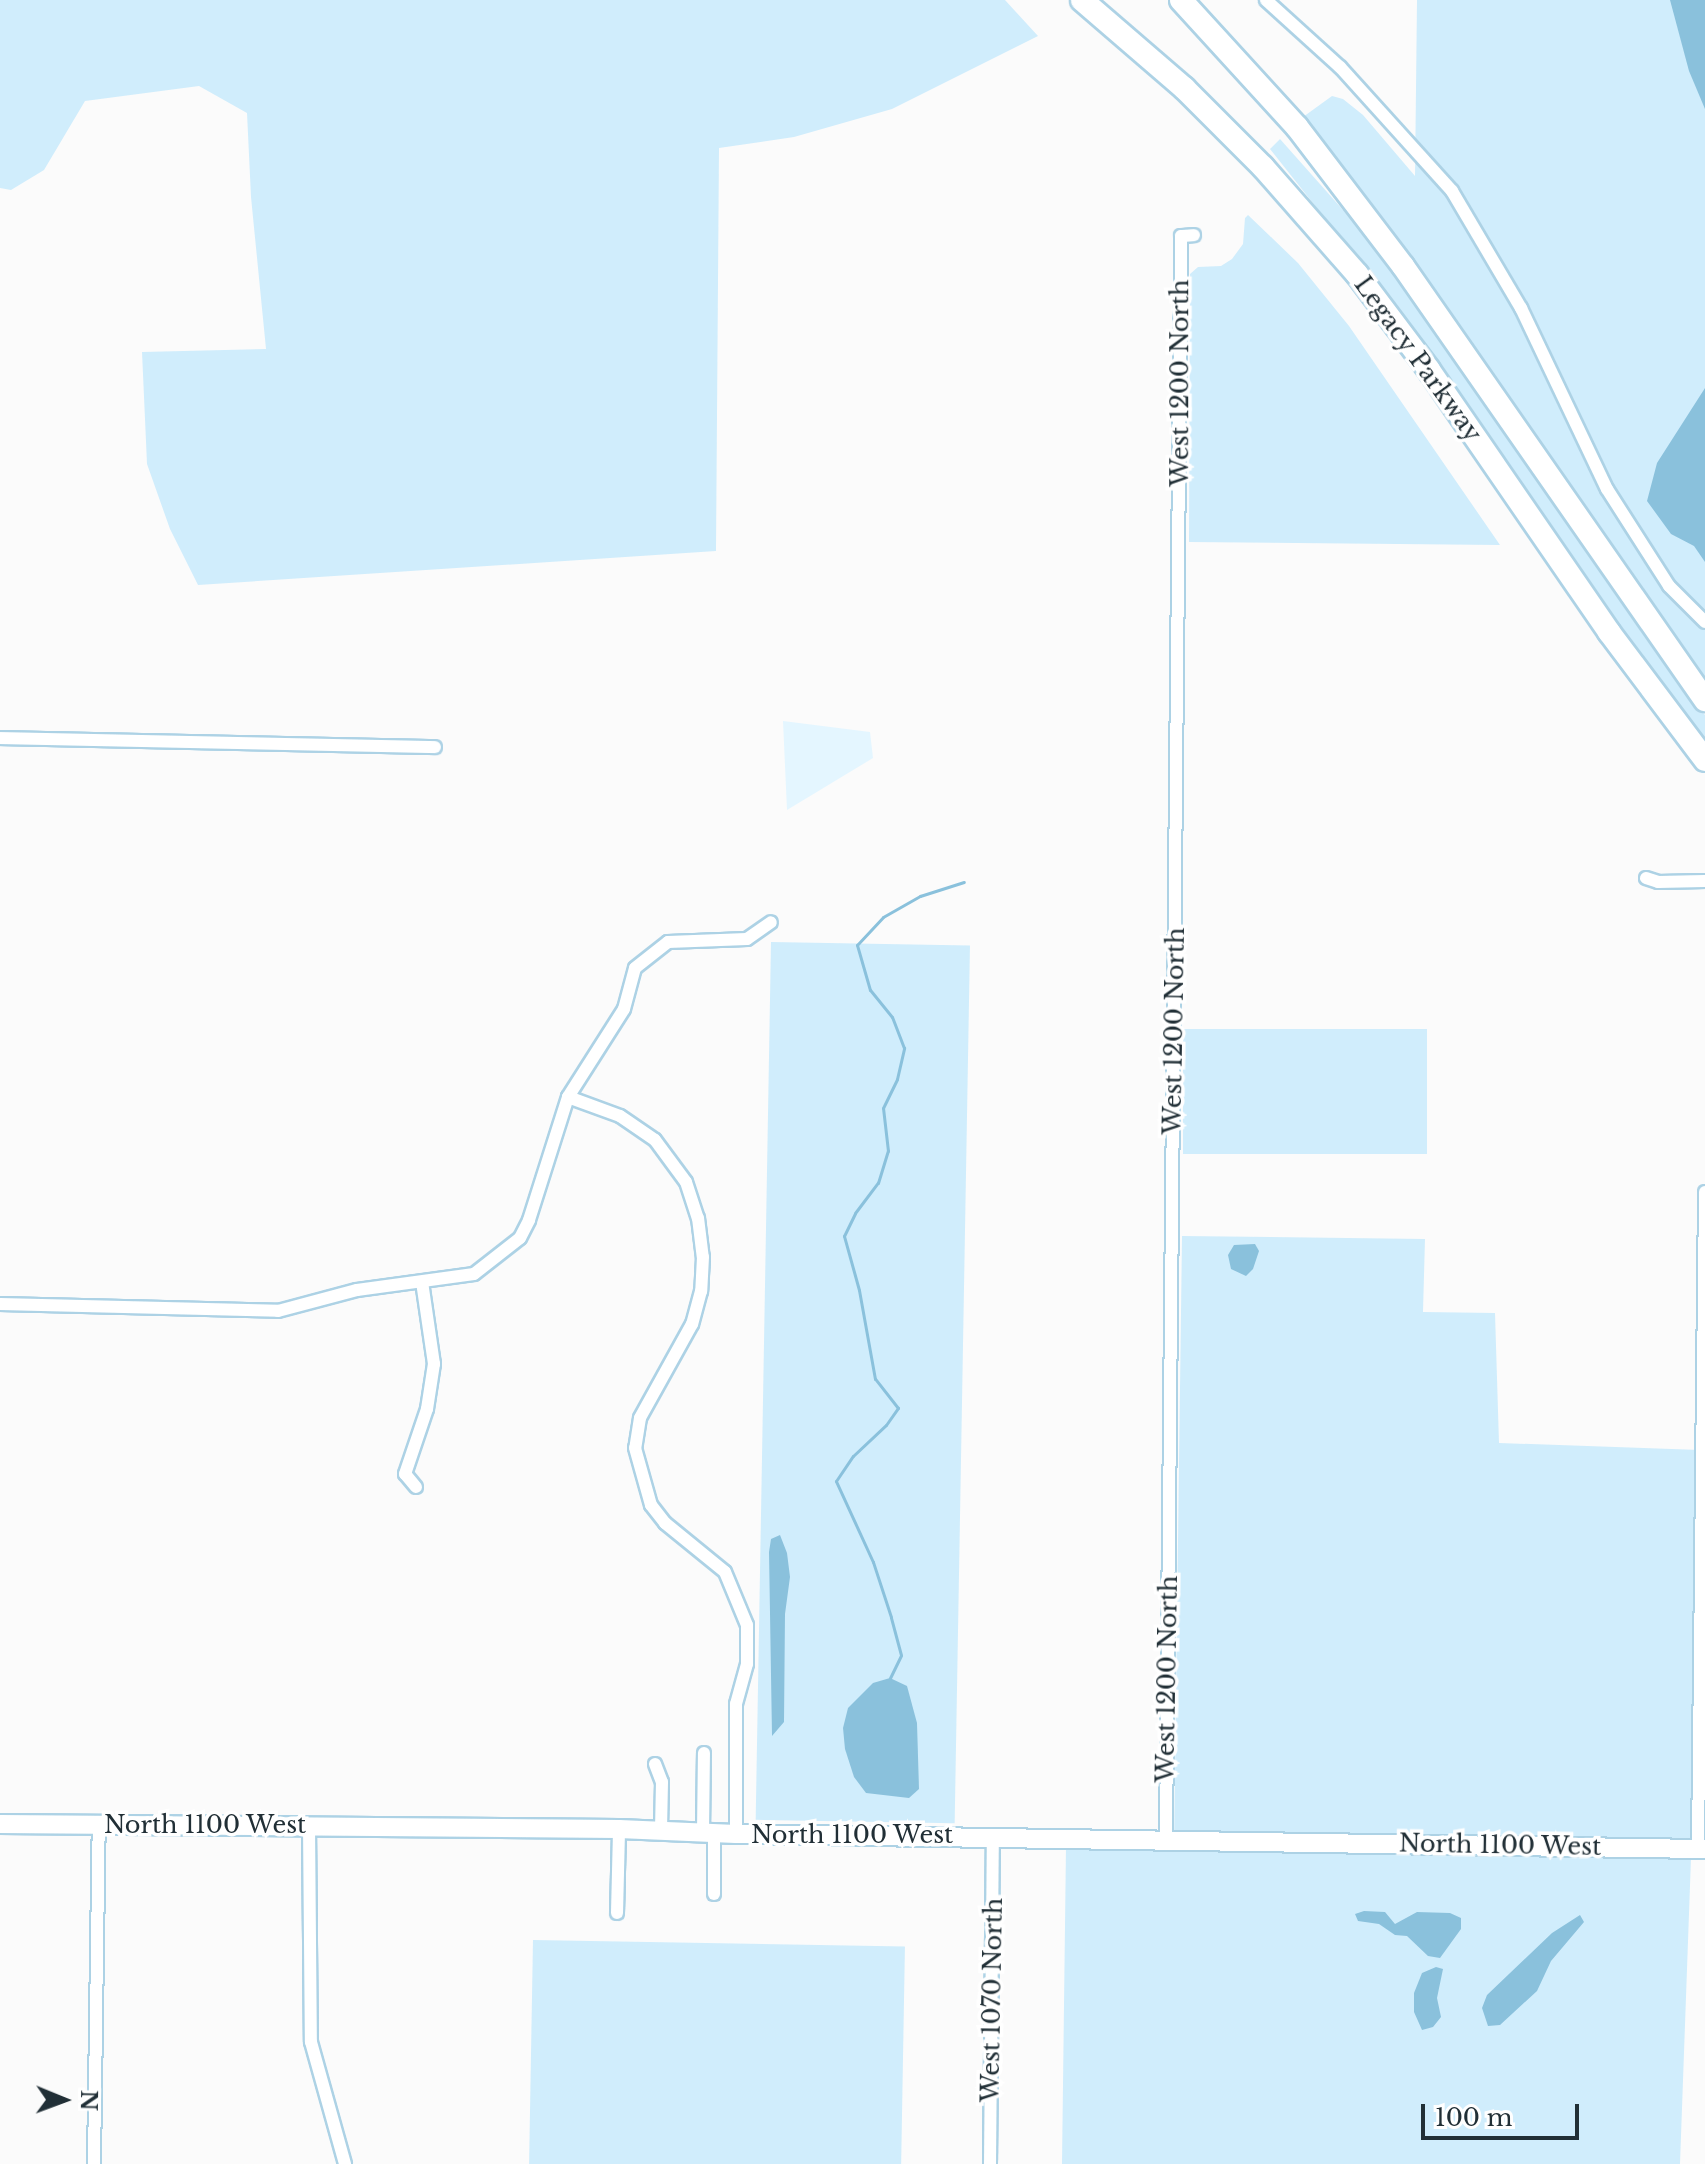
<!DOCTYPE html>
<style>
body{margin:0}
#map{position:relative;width:1705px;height:2164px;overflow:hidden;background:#fbfbfb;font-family:"Libre Baskerville",serif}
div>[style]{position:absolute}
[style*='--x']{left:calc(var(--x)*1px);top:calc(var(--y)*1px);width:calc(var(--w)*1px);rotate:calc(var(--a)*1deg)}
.built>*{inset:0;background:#e4f6ff}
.green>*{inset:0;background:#d0edfc;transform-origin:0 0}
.water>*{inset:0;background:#8ac1dc}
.stream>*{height:3px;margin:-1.5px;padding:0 1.5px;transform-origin:1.5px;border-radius:1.5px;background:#8ac1dc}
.roads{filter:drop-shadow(2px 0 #add2e5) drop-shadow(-2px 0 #add2e5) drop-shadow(0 2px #add2e5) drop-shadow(0 -2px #add2e5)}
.street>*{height:12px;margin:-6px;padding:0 6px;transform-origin:6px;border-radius:6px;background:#fff}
.secondary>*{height:18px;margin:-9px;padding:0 9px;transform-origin:9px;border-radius:9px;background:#fff}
.highway>*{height:22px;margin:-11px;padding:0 11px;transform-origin:11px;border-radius:11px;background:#fff}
span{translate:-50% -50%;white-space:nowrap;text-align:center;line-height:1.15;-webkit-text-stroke:7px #fff;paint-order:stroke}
.street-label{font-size:24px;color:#212f36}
.north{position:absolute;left:24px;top:2060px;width:80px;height:80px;-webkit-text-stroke:6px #fff;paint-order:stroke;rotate:91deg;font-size:22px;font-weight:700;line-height:32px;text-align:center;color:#212f36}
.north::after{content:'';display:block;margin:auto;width:28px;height:36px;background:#212f36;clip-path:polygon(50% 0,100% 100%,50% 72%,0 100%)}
.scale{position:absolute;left:1421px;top:2104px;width:158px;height:36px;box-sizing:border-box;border:4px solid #212f36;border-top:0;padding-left:10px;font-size:24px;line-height:28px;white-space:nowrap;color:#212f36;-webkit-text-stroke:6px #fff;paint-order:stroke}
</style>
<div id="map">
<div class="built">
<i style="clip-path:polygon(783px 721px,870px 732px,873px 758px,787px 810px)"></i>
</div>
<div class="green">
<i style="clip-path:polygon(0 0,1005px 0,1038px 36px,892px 109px,794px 137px,719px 148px,716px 551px,198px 585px,170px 529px,147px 464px,142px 352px,266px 349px,251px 197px,247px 113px,199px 86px,85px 101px,44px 170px,11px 190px,0 188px)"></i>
<i style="clip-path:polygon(1417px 0,1705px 0,1705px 679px,1597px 529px,1432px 286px,1303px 117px,1332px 96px,1343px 99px,1363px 115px,1415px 176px)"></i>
<i style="clip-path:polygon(1280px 139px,1343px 210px,1348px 208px,1392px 267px,1641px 631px,1705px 715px,1705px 744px,1658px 684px,1405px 319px,1270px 149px)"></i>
<i style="clip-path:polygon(1248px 215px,1298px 263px,1349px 326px,1500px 545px,1189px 542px,1190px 274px,1198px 267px,1221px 266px,1232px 259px,1243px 244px,1245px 218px)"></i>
<i style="left:771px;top:942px;width:199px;height:878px;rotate:1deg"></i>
<i style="left:1183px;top:1029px;width:244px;height:125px"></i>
<i style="clip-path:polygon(1182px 1236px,1425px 1239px,1423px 1312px,1495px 1313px,1499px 1443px,1700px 1450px,1693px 1839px,1410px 1834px,1410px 1852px,1691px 1858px,1680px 2164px,1062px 2164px,1066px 1846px,1174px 1847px)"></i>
<i style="left:533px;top:1940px;width:372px;height:224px;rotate:1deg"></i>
</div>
<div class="water">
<i style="clip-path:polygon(1670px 0,1705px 0,1705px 109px,1689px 71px)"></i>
<i style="clip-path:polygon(1705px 388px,1705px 562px,1694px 546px,1671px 534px,1647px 501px,1657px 463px)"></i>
<i style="clip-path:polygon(1255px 1244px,1259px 1251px,1253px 1269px,1246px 1276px,1231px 1269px,1228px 1255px,1234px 1245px)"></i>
<i style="clip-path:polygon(780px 1535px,787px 1553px,790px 1577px,785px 1614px,784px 1722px,772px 1736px,769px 1552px,771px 1539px)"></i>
<i style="clip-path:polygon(890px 1678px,907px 1686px,917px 1723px,919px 1789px,909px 1798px,866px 1793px,854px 1777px,845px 1749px,843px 1728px,848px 1708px,873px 1683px)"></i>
<i style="clip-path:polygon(1364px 1911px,1385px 1912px,1395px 1924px,1417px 1912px,1450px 1913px,1461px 1918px,1461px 1929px,1440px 1958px,1428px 1956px,1407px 1936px,1395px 1935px,1379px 1924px,1358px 1921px,1355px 1914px)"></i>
<i style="clip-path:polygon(1580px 1915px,1584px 1922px,1551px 1961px,1537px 1991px,1500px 2025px,1488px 2026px,1482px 2008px,1487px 1995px,1552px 1933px)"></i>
<i style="clip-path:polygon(1436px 1967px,1443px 1969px,1437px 1998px,1441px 2017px,1433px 2027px,1422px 2030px,1414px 2012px,1414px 1993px,1422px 1973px)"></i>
</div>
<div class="stream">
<i style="--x:890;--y:1678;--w:25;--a:-64"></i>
<i style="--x:901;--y:1655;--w:39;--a:-105"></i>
<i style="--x:891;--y:1617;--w:58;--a:-108.1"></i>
<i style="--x:873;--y:1562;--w:89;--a:-114.6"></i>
<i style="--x:836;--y:1481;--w:30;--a:-56"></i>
<i style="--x:853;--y:1456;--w:45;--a:-43.2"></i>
<i style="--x:886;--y:1425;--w:21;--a:-55"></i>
<i style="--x:898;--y:1408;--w:37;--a:-128"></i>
<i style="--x:875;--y:1379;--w:90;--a:-100.2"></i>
<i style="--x:859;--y:1290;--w:56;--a:-105.5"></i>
<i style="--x:844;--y:1236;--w:25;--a:-64"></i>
<i style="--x:855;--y:1213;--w:38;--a:-53"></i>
<i style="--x:878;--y:1183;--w:34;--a:-73"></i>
<i style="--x:888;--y:1151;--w:43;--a:-96.6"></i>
<i style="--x:883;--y:1108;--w:32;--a:-64"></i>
<i style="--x:897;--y:1079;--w:32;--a:-77"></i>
<i style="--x:904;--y:1048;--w:33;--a:-111"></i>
<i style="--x:892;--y:1017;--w:35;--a:-129"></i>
<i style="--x:870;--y:990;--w:47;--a:-106.1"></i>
<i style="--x:857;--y:945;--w:38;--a:-47"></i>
<i style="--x:883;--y:917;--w:43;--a:-29.6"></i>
<i style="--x:920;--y:896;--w:46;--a:-17.7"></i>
</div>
<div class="roads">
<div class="street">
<i style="--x:1266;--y:0;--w:100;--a:42.2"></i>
<i style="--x:1340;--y:67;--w:167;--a:47.9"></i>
<i style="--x:1452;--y:191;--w:136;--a:59.5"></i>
<i style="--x:1521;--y:308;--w:200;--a:64.6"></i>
<i style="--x:1607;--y:489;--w:115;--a:57.4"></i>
<i style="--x:1669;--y:586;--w:51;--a:45"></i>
<i style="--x:0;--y:738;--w:435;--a:1.2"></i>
<i style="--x:1646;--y:878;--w:13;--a:18"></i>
<i style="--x:1658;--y:882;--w:47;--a:-1.2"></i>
<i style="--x:568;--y:1097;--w:55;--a:20.1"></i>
<i style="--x:620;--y:1116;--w:42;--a:34.4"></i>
<i style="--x:655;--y:1140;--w:52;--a:53.6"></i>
<i style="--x:686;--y:1182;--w:38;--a:72"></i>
<i style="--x:698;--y:1218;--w:39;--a:83"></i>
<i style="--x:703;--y:1257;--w:34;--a:93"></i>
<i style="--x:701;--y:1291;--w:34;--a:105"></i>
<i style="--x:692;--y:1324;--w:107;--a:119"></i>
<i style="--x:640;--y:1418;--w:30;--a:99"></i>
<i style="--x:635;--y:1448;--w:59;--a:74.3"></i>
<i style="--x:651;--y:1505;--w:23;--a:52"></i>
<i style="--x:665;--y:1523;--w:77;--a:39.2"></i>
<i style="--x:725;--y:1572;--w:57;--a:67.5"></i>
<i style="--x:747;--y:1625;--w:39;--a:90"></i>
<i style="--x:747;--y:1664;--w:41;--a:105.4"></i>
<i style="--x:736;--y:1704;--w:130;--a:90"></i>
<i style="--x:0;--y:1304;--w:278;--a:1.4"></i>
<i style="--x:278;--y:1311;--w:82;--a:-14.9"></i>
<i style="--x:357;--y:1290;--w:118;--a:-7.8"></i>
<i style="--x:474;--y:1274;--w:58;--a:-38"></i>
<i style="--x:520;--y:1238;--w:20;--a:-63"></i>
<i style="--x:529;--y:1220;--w:129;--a:-72.4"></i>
<i style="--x:568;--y:1097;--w:104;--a:-57.5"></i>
<i style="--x:624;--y:1009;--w:42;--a:-75"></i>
<i style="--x:635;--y:968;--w:42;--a:-38.2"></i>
<i style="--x:668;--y:942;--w:79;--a:-2.2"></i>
<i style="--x:747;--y:939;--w:29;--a:-35"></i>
<i style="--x:416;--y:1487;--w:17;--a:-130"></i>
<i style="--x:405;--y:1474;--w:69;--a:-71.3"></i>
<i style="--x:427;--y:1409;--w:46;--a:-81.2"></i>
<i style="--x:434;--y:1364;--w:83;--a:-98.3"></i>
<i style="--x:655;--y:1764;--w:19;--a:69"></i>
<i style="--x:662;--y:1782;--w:49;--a:91.2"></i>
<i style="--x:309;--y:1826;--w:216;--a:89.5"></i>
<i style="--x:311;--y:2042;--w:127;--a:74.4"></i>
<i style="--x:703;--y:1832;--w:79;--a:-89.3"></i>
<i style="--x:714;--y:1833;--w:61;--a:90"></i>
<i style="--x:1166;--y:1839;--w:1603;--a:-89.46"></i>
<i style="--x:1181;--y:236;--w:13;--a:-4"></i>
<i style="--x:1698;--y:1849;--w:657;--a:-89.39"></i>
<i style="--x:617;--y:1913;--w:84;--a:-88.6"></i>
<i style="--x:94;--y:2164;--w:339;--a:-89.2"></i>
<i style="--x:990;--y:2164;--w:328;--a:-89.5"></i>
</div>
<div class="secondary">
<i style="--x:0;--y:1824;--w:619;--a:0.46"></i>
<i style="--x:619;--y:1829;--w:117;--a:2.4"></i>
<i style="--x:736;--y:1834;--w:969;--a:0.89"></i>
</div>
<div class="highway">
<i style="--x:1082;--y:0;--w:135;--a:40.8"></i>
<i style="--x:1184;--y:88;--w:112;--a:45"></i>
<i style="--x:1263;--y:167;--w:142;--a:48.7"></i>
<i style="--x:1357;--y:274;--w:120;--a:53.1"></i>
<i style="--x:1429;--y:370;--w:318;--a:55.5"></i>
<i style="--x:1609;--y:632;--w:160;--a:53.1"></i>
<i style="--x:1181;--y:0;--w:172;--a:47.6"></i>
<i style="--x:1297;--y:127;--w:175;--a:52.7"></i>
<i style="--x:1403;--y:266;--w:529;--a:55.17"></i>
</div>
</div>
<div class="street-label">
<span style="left:1418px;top:359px;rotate:54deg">Legacy Parkway</span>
<span style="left:1180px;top:383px;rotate:-90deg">West 1200 North</span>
<span style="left:1174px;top:1031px;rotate:-89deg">West 1200 North</span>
<span style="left:1167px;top:1679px;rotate:-89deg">West 1200 North</span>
<span style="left:205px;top:1825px">North 1100 West</span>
<span style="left:852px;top:1835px">North 1100 West</span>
<span style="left:1500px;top:1845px;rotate:1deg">North 1100 West</span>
<span style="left:992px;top:2000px;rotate:-89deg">West 1070 North</span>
</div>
<div class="north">N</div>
<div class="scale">100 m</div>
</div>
